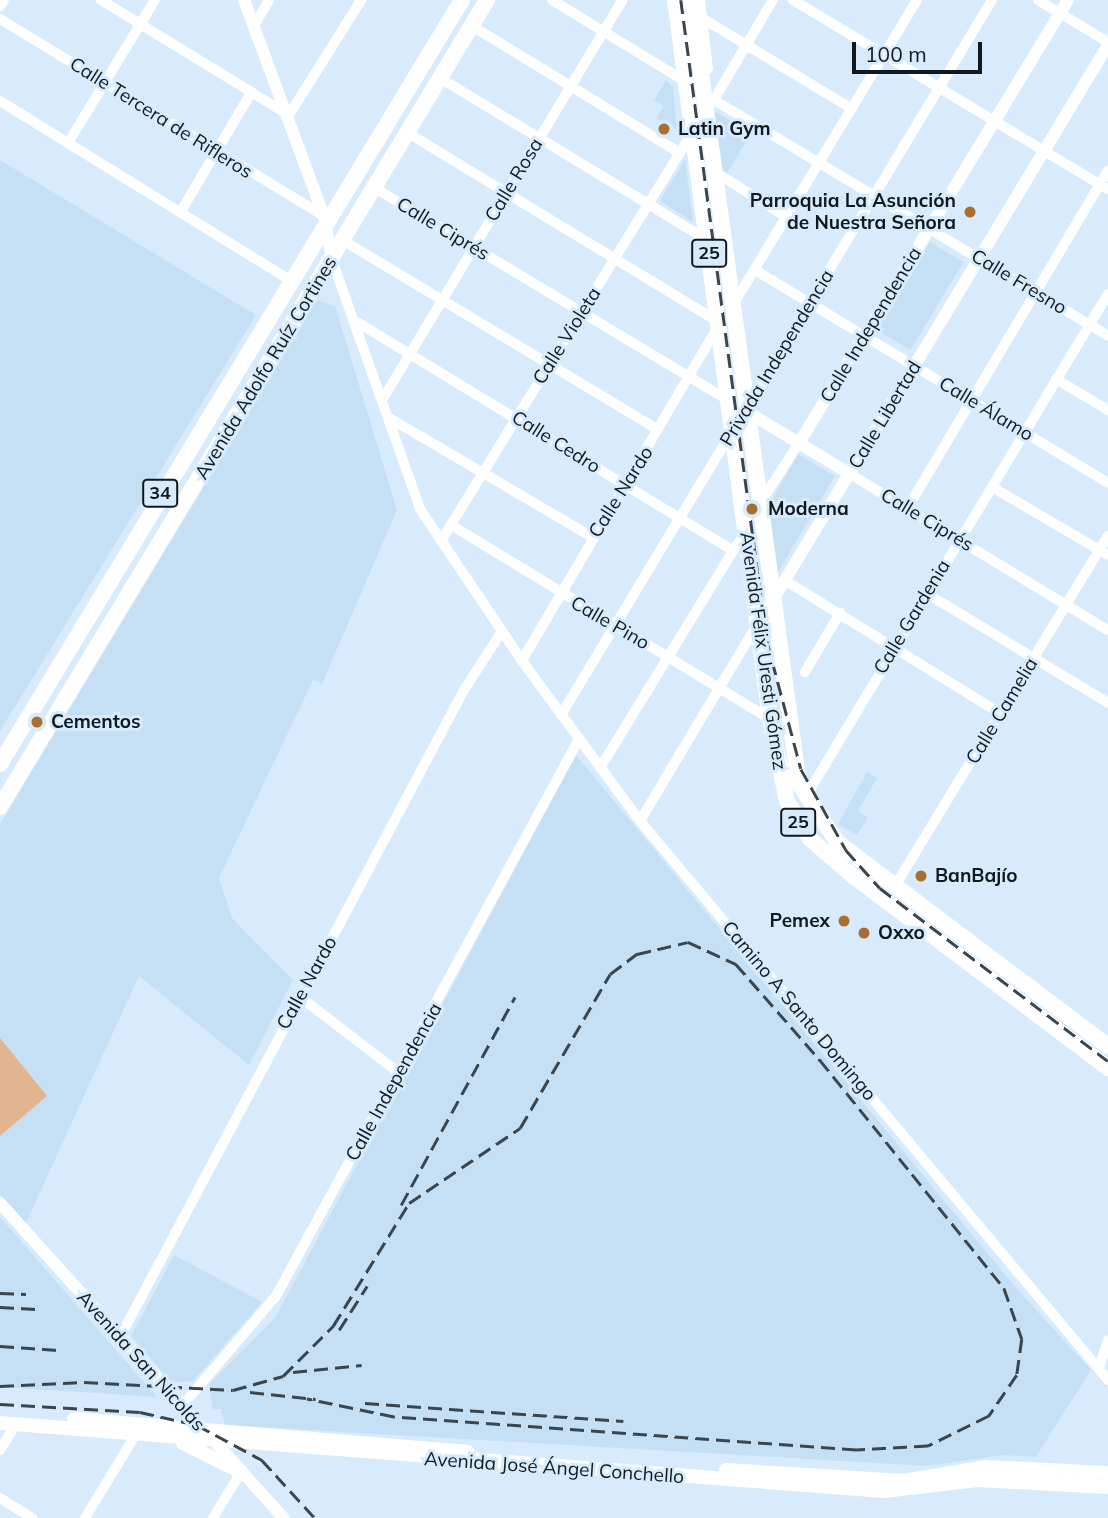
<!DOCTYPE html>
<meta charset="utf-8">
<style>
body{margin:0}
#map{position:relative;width:1108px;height:1518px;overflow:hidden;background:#d7ebfc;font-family:Mulish,sans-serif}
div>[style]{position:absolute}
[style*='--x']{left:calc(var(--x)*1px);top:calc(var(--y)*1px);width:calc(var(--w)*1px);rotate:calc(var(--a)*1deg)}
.built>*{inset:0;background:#c5e0f5;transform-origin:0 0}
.green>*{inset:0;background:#e2b58e}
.minor>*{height:10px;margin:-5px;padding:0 5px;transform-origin:5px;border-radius:5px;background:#fff}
.tertiary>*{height:12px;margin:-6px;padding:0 6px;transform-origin:6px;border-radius:6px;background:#fff}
.secondary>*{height:14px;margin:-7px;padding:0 7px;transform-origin:7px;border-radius:7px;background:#fff}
.primary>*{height:16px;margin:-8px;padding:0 8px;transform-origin:8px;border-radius:8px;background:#fff}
.rail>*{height:2.5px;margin-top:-1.25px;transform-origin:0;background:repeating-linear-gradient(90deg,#3b454d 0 14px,transparent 0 21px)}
.dots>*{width:19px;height:19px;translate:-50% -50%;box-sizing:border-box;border:4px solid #d7ebfc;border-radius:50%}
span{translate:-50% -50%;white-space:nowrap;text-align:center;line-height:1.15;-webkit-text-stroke:6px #d7ebfc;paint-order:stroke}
.shield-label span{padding:2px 5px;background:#d7ebfc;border:2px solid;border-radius:5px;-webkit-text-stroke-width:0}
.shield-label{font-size:18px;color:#11191e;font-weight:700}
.street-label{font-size:19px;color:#11191e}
.poi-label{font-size:19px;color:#11191e;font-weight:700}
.left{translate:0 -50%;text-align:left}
.right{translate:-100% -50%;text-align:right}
.scale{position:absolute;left:852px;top:42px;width:130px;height:32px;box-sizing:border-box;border:4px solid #11191e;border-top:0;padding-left:9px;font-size:21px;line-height:24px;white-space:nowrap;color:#11191e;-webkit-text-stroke:5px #d7ebfc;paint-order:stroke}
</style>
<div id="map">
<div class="built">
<i style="clip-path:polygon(666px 80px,673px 87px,677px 130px,656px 118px,664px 106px,654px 100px)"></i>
<i style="clip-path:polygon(712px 110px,752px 132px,726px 175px,719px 170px)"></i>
<i style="clip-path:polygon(0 160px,256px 315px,0 731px)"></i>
<i style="clip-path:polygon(685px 160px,693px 222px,660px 201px)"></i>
<i style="left:930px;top:242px;width:39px;height:103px;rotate:31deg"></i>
<i style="clip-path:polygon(317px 300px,335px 306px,397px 510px,322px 684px,313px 680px,219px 878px,232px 918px,293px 980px,249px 1065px,139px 976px,25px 1225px,0 1194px,0 824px)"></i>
<i style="clip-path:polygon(798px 454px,835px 476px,776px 576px,768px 506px)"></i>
<i style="clip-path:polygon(576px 755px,1017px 1289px,1091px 1370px,1036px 1457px,1002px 1455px,927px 1466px,225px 1425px,221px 1409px,213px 1409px,209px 1384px,275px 1318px)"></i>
<i style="clip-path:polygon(867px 772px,877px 778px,858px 811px,868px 817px,857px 835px,838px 824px)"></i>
<i style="clip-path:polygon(0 1217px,157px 1397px,0 1387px)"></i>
<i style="clip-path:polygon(174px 1255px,262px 1302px,193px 1381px,172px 1383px,131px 1336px)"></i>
</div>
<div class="green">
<i style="clip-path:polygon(0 1038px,47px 1096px,0 1136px)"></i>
</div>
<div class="minor">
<i style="--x:101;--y:0;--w:220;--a:31.5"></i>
<i style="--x:289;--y:115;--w:136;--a:-57.9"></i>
<i style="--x:552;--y:0;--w:153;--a:31.4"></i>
<i style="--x:793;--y:0;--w:367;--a:31"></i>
<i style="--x:1038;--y:0;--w:82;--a:31"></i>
<i style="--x:0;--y:6;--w:7;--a:-56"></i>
<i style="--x:702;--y:18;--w:175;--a:31.2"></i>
<i style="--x:0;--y:19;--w:379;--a:31.3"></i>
<i style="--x:472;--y:26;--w:244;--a:31.4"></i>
<i style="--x:253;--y:27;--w:31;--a:-59"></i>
<i style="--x:440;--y:78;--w:312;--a:31.2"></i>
<i style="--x:714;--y:100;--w:459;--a:30.9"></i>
<i style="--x:0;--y:101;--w:344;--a:31.7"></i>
<i style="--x:712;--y:103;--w:120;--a:-59.4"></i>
<i style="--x:408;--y:133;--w:365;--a:31.3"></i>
<i style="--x:720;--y:323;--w:392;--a:120.4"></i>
<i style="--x:68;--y:143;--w:167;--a:-58.7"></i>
<i style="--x:717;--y:173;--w:82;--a:32.5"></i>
<i style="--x:375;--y:188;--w:412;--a:31"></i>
<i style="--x:181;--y:211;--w:135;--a:-59.3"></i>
<i style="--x:344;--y:241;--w:366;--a:31"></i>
<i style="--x:332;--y:260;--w:264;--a:70.5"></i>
<i style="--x:420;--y:509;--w:183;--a:56.1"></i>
<i style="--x:522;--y:661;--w:199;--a:53.6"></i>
<i style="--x:640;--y:821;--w:729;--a:50.06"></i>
<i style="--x:755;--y:270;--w:412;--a:31.1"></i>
<i style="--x:733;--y:305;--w:356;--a:-58.9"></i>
<i style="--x:357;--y:322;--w:440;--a:31.3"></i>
<i style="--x:733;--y:551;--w:22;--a:-56"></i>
<i style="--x:1056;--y:379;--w:61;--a:30.8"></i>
<i style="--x:384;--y:397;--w:463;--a:-59"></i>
<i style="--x:391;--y:419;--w:233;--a:30.4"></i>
<i style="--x:850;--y:474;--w:301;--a:31.2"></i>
<i style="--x:992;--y:487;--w:134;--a:30.4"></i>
<i style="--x:759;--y:505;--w:74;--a:-57.2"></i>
<i style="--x:907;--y:509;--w:393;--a:-59.3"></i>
<i style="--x:451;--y:525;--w:373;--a:31.3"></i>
<i style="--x:441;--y:541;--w:481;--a:-58.4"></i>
<i style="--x:786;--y:581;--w:251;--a:31.7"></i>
<i style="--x:926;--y:593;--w:213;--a:31.1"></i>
<i style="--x:805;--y:672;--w:69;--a:-59.3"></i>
<i style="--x:561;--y:715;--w:835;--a:-58.92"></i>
<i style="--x:600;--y:768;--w:255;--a:-58.5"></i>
<i style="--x:805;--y:798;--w:588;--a:-58.99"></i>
<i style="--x:640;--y:821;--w:228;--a:-59.2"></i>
<i style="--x:895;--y:886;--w:410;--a:-58.7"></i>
<i style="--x:299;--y:996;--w:126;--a:37.6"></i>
<i style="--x:119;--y:1339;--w:735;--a:-62.01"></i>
<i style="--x:464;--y:690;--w:70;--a:-57.2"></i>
<i style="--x:1099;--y:1368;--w:29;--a:-72"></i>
<i style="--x:182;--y:1406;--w:145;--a:-49.5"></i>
<i style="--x:276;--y:1296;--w:634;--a:-61.45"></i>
<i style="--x:0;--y:1450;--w:31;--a:-58"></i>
<i style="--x:0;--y:1498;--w:38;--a:32"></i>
<i style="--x:85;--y:1518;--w:98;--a:-58.7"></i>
<i style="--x:213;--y:1518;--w:54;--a:-58.7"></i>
</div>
<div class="tertiary">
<i style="--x:244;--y:0;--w:230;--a:69.7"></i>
<i style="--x:324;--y:216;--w:45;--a:79.7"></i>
<i style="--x:699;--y:0;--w:69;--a:83.4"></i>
<i style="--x:746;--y:411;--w:122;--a:31.2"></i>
<i style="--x:799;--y:443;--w:518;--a:-58.73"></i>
<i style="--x:759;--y:623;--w:675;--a:-58.88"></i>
<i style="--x:0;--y:1203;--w:424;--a:48"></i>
</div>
<div class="secondary">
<i style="--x:74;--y:1419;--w:395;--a:4.8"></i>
<i style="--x:0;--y:1423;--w:887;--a:4.4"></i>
<i style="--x:884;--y:1491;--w:94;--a:-6.7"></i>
<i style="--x:977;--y:1480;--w:131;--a:3.1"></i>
<i style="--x:183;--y:1443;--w:65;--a:26.6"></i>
<i style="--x:726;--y:1470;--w:178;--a:3.5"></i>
<i style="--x:904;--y:1481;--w:83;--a:-9.7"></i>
<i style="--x:986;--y:1467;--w:122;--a:2.8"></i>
</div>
<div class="primary">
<i style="--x:675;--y:0;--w:725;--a:82.47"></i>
<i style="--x:770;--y:719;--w:84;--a:78.3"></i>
<i style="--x:787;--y:801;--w:44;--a:58.8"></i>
<i style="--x:810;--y:839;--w:55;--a:40.6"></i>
<i style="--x:852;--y:875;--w:321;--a:37"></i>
<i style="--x:691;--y:0;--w:791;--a:82.16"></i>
<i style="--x:799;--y:784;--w:69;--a:56.8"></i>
<i style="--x:837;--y:842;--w:339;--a:37"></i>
<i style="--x:0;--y:764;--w:893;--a:-58.84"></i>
<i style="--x:0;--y:807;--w:943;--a:-58.89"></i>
</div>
<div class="rail">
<i style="--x:681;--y:0;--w:647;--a:82.36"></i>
<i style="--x:767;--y:641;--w:132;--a:75.1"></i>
<i style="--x:801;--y:769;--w:93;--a:60.9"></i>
<i style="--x:846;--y:850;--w:51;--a:48.2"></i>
<i style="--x:880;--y:888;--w:286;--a:37.2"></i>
<i style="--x:401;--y:1205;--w:237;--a:-61.3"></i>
<i style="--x:0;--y:1293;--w:26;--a:2"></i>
<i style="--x:0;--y:1307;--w:36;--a:3"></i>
<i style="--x:339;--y:1330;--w:52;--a:-57.5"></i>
<i style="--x:0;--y:1346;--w:58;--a:3.9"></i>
<i style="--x:293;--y:1372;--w:69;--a:-5.8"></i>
<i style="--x:0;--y:1386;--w:84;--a:-2.7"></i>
<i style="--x:84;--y:1382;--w:149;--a:3.1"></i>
<i style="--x:233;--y:1390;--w:52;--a:-15.6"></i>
<i style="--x:283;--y:1376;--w:71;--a:-45"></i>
<i style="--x:333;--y:1326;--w:145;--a:-58.3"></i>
<i style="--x:409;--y:1203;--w:134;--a:-34"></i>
<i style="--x:520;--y:1128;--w:178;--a:-59.7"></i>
<i style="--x:610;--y:974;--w:34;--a:-37"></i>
<i style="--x:637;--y:954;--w:52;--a:-13.2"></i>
<i style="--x:688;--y:942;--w:53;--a:24.6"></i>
<i style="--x:736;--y:964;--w:128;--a:48.8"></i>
<i style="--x:820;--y:1060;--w:293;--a:51.1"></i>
<i style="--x:1004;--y:1288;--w:54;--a:70.6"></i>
<i style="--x:1022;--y:1339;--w:36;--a:98"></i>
<i style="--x:1017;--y:1375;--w:50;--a:124.3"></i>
<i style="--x:989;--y:1416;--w:68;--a:153.8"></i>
<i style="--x:928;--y:1446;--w:72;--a:176.8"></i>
<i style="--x:856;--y:1450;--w:463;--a:-175.9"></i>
<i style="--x:394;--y:1417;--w:89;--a:-168.3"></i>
<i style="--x:250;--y:1392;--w:66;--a:6.1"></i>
<i style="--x:365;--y:1403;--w:259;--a:4"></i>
<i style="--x:0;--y:1404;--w:140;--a:3.3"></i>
<i style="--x:140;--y:1412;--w:58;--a:12.8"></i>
<i style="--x:197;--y:1425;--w:74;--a:28.3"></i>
<i style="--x:262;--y:1460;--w:79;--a:47.6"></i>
</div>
<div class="dots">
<i style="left:664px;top:129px;background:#ab6e31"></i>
<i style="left:970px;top:212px;background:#ab6e31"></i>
<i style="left:752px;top:509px;background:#ab6e31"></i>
<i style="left:37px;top:722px;background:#ab6e31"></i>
<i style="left:921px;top:876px;background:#ab6e31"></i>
<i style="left:844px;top:921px;background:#ab6e31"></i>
<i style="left:864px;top:933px;background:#ab6e31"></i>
</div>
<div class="shield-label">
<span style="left:709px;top:253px">25</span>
<span style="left:160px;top:493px">34</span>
<span style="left:798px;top:822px">25</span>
</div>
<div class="street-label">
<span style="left:161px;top:118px;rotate:32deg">Calle Tercera de Rifleros</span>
<span style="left:514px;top:180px;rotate:-59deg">Calle Rosa</span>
<span style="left:443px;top:229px;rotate:31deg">Calle Ciprés</span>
<span style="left:1019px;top:282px;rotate:31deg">Calle Fresno</span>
<span style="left:871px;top:325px;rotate:-59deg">Calle Independencia</span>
<span style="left:567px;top:336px;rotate:-58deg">Calle Violeta</span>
<span style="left:777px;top:358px;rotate:-59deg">Privada Independencia</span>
<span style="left:266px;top:368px;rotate:-59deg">Avenida Adolfo Ruíz Cortines</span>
<span style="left:986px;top:409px;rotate:31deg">Calle Álamo</span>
<span style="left:885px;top:415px;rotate:-59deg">Calle Libertad</span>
<span style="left:556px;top:442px;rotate:32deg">Calle Cedro</span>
<span style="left:621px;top:492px;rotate:-58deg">Calle Nardo</span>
<span style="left:927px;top:520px;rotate:31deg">Calle Ciprés</span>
<span style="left:912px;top:617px;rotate:-59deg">Calle Gardenia</span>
<span style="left:610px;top:623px;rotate:30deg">Calle Pino</span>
<span style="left:763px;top:651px;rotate:82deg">Avenida Félix Uresti Gómez</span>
<span style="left:1002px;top:711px;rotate:-59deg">Calle Camelia</span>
<span style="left:307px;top:983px;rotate:-61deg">Calle Nardo</span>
<span style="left:799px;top:1011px;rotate:50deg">Camino A Santo Domingo</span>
<span style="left:394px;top:1082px;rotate:-61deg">Calle Independencia</span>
<span style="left:141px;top:1361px;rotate:48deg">Avenida San Nicolás</span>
<span style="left:554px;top:1468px;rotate:4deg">Avenida José Ángel Conchello</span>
</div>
<div class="poi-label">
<span class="left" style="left:678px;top:129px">Latin Gym</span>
<span class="right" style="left:956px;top:212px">Parroquia La Asunción<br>de Nuestra Señora</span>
<span class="left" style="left:768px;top:509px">Moderna</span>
<span class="left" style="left:51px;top:722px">Cementos</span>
<span class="left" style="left:935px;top:876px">BanBajío</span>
<span class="right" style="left:830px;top:921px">Pemex</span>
<span class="left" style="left:878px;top:933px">Oxxo</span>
</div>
<div class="scale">100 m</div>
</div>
